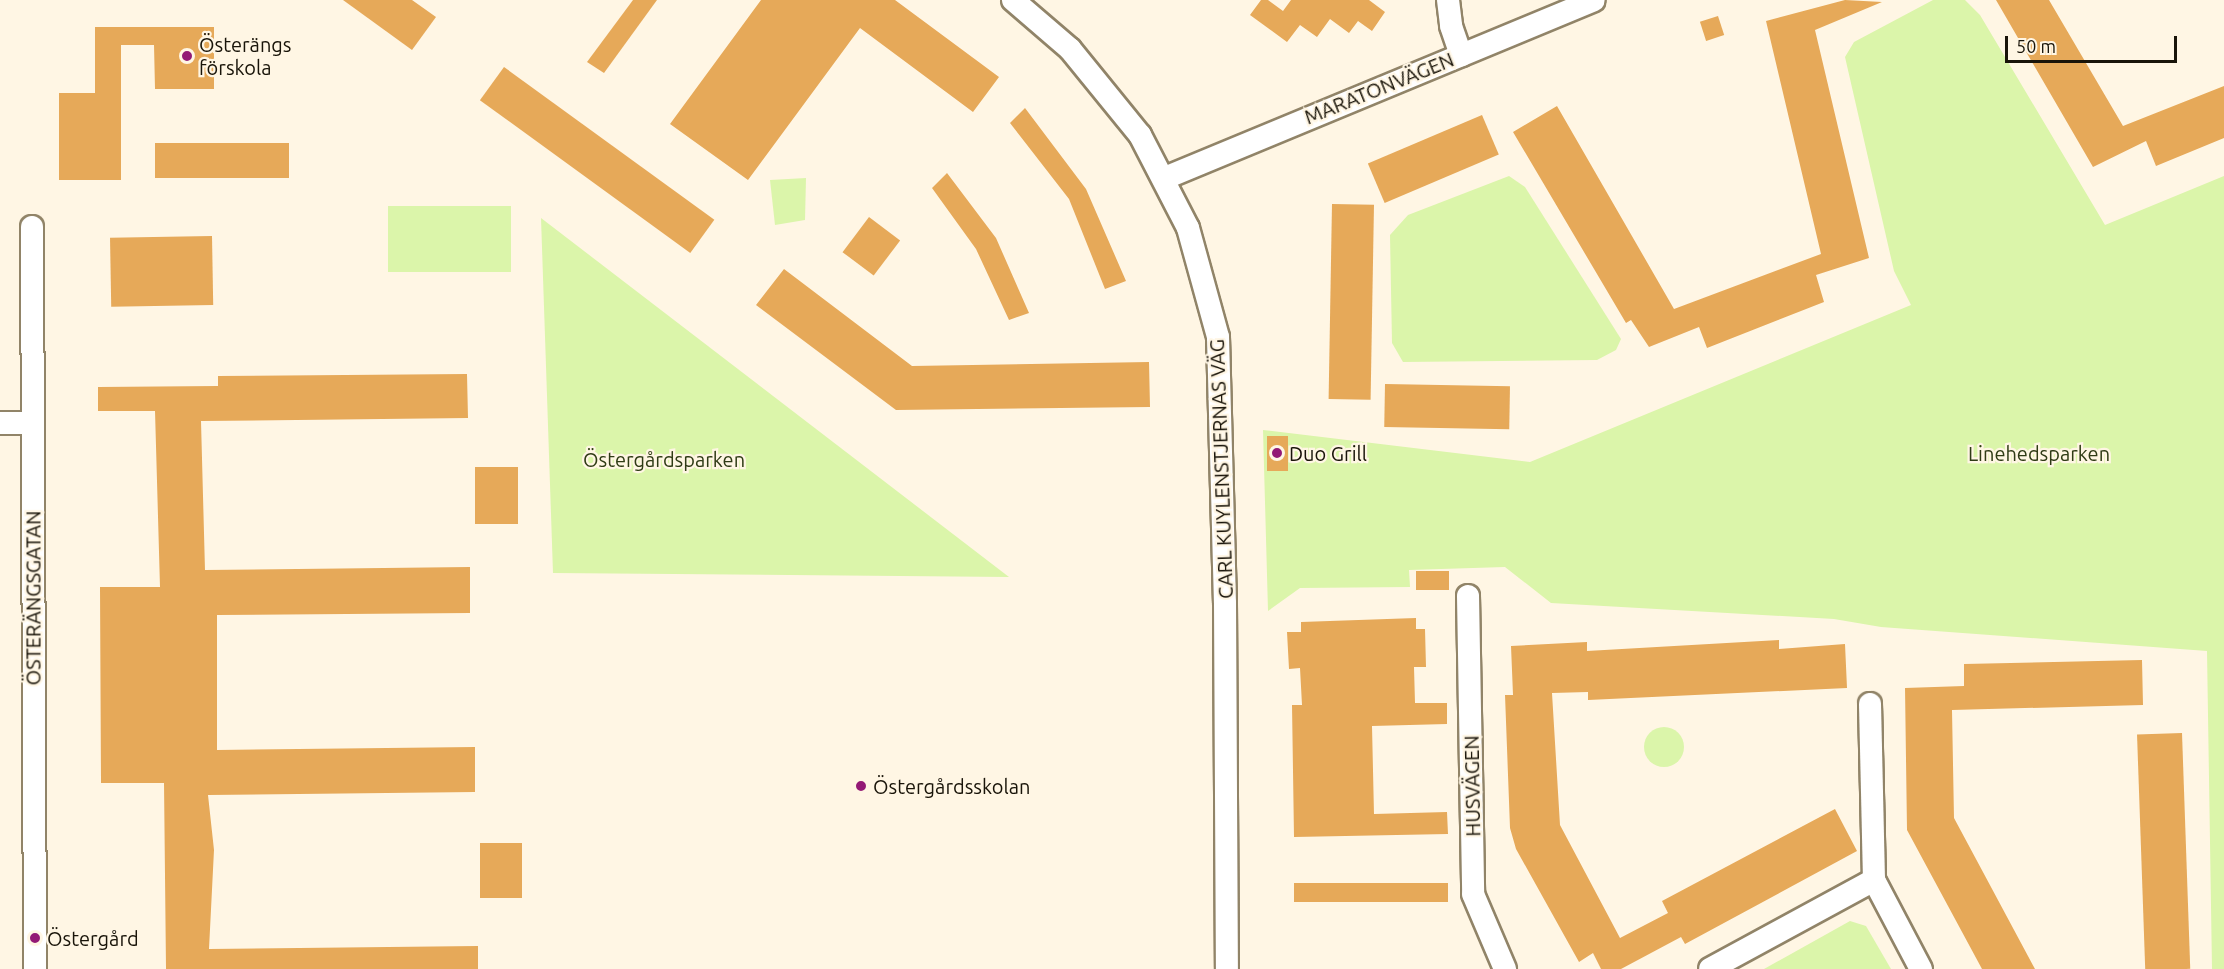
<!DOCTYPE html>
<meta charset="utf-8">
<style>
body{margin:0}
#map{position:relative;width:2224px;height:969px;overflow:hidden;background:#fff6e4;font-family:Ubuntu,sans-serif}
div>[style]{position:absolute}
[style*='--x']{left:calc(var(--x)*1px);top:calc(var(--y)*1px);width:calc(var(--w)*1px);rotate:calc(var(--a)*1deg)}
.green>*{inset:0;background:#dbf5aa;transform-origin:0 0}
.round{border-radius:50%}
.building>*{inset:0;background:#e6a959;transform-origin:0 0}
.roads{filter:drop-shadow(2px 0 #918468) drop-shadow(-2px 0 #918468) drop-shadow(0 2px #918468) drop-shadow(0 -2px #918468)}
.minor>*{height:22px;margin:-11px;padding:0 11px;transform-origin:11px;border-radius:11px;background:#fff}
.dots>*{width:16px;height:16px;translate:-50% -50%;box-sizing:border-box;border:3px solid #fff6e4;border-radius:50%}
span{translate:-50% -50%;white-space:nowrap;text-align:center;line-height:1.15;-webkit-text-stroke:4.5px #fff6e4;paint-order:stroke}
.poi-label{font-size:20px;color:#191409}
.left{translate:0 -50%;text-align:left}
.street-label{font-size:20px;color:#191409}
.park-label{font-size:20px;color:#2f3b15}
.scale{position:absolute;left:2005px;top:36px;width:172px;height:27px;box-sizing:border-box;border:3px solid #191409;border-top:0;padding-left:8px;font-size:18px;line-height:21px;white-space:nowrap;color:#191409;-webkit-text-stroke:4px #fff6e4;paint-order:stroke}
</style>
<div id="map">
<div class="green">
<i style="clip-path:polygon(1933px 0,1965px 0,1980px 15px,2105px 225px,2224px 176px,2224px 969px,2212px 969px,2207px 651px,1881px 627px,1834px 619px,1551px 603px,1505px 567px,1409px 570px,1410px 587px,1300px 588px,1268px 611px,1263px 430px,1530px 462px,1911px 305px,1894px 271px,1845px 57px,1854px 42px)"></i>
<i style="clip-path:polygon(1509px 176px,1525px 187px,1621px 339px,1616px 350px,1597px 360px,1403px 362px,1392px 343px,1390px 235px,1408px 215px)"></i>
<i style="clip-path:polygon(806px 178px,805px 220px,775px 225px,770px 180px)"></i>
<i style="left:388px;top:206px;width:123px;height:66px"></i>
<i style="clip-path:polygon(541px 218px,1009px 577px,553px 573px)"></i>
<i class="round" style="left:1644px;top:727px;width:40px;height:40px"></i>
<i style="clip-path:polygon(1850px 921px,1866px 926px,1891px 969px,1764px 969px)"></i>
</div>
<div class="building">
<i style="clip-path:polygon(343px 0,412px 0,436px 17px,412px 50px)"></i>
<i style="clip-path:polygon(633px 0,657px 0,604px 73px,587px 62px)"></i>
<i style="clip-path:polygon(761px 0,895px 0,999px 77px,973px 112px,860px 28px,748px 180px,670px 124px)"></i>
<i style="clip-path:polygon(1261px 0,1268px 0,1283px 11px,1291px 0,1369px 0,1385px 12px,1372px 31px,1358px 21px,1349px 33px,1330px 19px,1317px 37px,1300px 25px,1287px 42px,1250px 15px)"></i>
<i style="clip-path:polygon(1845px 0,1882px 2px,1815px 30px,1869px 258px,1816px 275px,1824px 302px,1707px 348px,1699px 327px,1649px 347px,1631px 320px,1626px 323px,1513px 132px,1557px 106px,1674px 309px,1821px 254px,1766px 21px)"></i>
<i style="clip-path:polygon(1996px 0,2049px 0,2123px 126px,2224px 86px,2224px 138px,2156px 166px,2146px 141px,2093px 167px)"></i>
<i style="left:1718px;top:16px;width:20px;height:19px;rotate:72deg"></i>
<i style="clip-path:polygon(95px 27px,214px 27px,214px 89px,155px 89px,154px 45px,121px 45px,121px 180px,59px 180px,59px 93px,95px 93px)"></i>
<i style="left:504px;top:67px;width:260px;height:41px;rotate:36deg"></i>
<i style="clip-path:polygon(1025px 108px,1086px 189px,1126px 281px,1105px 289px,1069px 199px,1010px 123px)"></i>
<i style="left:1482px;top:115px;width:43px;height:124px;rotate:67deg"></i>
<i style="left:289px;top:143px;width:35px;height:134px;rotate:90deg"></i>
<i style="clip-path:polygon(947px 173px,996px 238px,1029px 313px,1009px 320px,976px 249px,932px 188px)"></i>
<i style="left:1332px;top:204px;width:42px;height:195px;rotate:1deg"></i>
<i style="left:869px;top:217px;width:39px;height:44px;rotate:37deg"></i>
<i style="left:212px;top:236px;width:69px;height:102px;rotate:89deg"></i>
<i style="clip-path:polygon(784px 269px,912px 366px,1149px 362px,1150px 407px,896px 410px,756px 305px)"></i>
<i style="clip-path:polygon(467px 374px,468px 418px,201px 421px,205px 570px,470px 567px,470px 613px,217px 615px,217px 750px,475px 747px,475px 792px,208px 795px,214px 850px,209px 949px,478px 946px,478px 969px,166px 969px,164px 783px,101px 783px,100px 587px,160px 587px,155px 411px,98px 411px,98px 387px,218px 386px,218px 376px)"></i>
<i style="left:1385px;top:384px;width:125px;height:43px;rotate:1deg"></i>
<i style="left:1267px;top:436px;width:21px;height:35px"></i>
<i style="left:518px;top:467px;width:57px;height:43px;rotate:90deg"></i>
<i style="left:1449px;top:571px;width:19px;height:33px;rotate:90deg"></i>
<i style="clip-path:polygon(1416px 618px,1416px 629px,1425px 629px,1426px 667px,1414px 667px,1415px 703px,1447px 703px,1447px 724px,1372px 726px,1374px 814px,1447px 812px,1448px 834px,1294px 837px,1292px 705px,1302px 705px,1300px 668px,1289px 669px,1287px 632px,1301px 632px,1301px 622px)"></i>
<i style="clip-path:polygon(1779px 640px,1779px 649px,1845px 644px,1847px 688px,1588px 700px,1588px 692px,1552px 693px,1560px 825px,1620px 938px,1668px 913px,1662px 901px,1835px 809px,1857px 851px,1685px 944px,1681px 937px,1621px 969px,1601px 969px,1593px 953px,1579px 962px,1516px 849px,1510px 828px,1505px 695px,1513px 695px,1511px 646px,1587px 642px,1587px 651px)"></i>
<i style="clip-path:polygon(2142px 660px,2143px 705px,1952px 710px,1954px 818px,2035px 969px,1982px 969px,1907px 830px,1905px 688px,1964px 686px,1964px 664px)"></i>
<i style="left:2182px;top:733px;width:236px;height:45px;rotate:88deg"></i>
<i style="left:480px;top:843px;width:42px;height:55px"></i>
<i style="left:1448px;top:883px;width:19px;height:154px;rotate:90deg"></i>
</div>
<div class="roads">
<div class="minor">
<i style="--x:1013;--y:0;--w:75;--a:40.7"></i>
<i style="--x:1070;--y:49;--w:111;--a:50.9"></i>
<i style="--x:1140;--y:135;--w:105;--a:62.7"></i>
<i style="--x:1188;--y:228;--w:113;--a:74.6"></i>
<i style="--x:1218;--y:337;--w:266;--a:88.5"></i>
<i style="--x:1225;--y:603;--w:366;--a:89.7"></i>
<i style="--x:1448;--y:0;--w:26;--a:83"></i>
<i style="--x:1451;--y:26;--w:31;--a:71"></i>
<i style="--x:1165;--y:178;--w:464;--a:-22.5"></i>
<i style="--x:32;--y:227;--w:742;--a:89.77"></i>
<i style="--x:0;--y:423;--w:33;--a:0"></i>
<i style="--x:1468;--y:596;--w:298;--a:89"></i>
<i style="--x:1473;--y:894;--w:82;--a:66.9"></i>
<i style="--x:1870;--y:704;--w:176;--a:88.7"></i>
<i style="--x:1710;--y:969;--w:187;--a:-28.5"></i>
<i style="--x:1874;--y:880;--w:101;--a:62.2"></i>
</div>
</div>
<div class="dots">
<i style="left:187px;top:56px;background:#931975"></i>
<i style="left:1277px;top:453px;background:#931975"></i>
<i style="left:861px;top:786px;background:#931975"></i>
<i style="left:35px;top:938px;background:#931975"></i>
</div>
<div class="poi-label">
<span class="left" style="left:199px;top:56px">Österängs<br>förskola</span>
<span class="left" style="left:1289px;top:453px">Duo Grill</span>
<span class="left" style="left:873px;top:786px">Östergårdsskolan</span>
<span class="left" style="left:47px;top:938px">Östergård</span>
</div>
<div class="street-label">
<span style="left:1379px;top:88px;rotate:-22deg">MARATONVÄGEN</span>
<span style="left:1221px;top:469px;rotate:-92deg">CARL KUYLENSTJERNAS VÄG</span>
<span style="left:33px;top:598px;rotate:-90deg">ÖSTERÄNGSGATAN</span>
<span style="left:1472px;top:786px;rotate:-91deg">HUSVÄGEN</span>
</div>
<div class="park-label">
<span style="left:2039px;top:453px">Linehedsparken</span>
<span style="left:664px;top:459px">Östergårdsparken</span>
</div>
<div class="scale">50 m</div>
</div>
